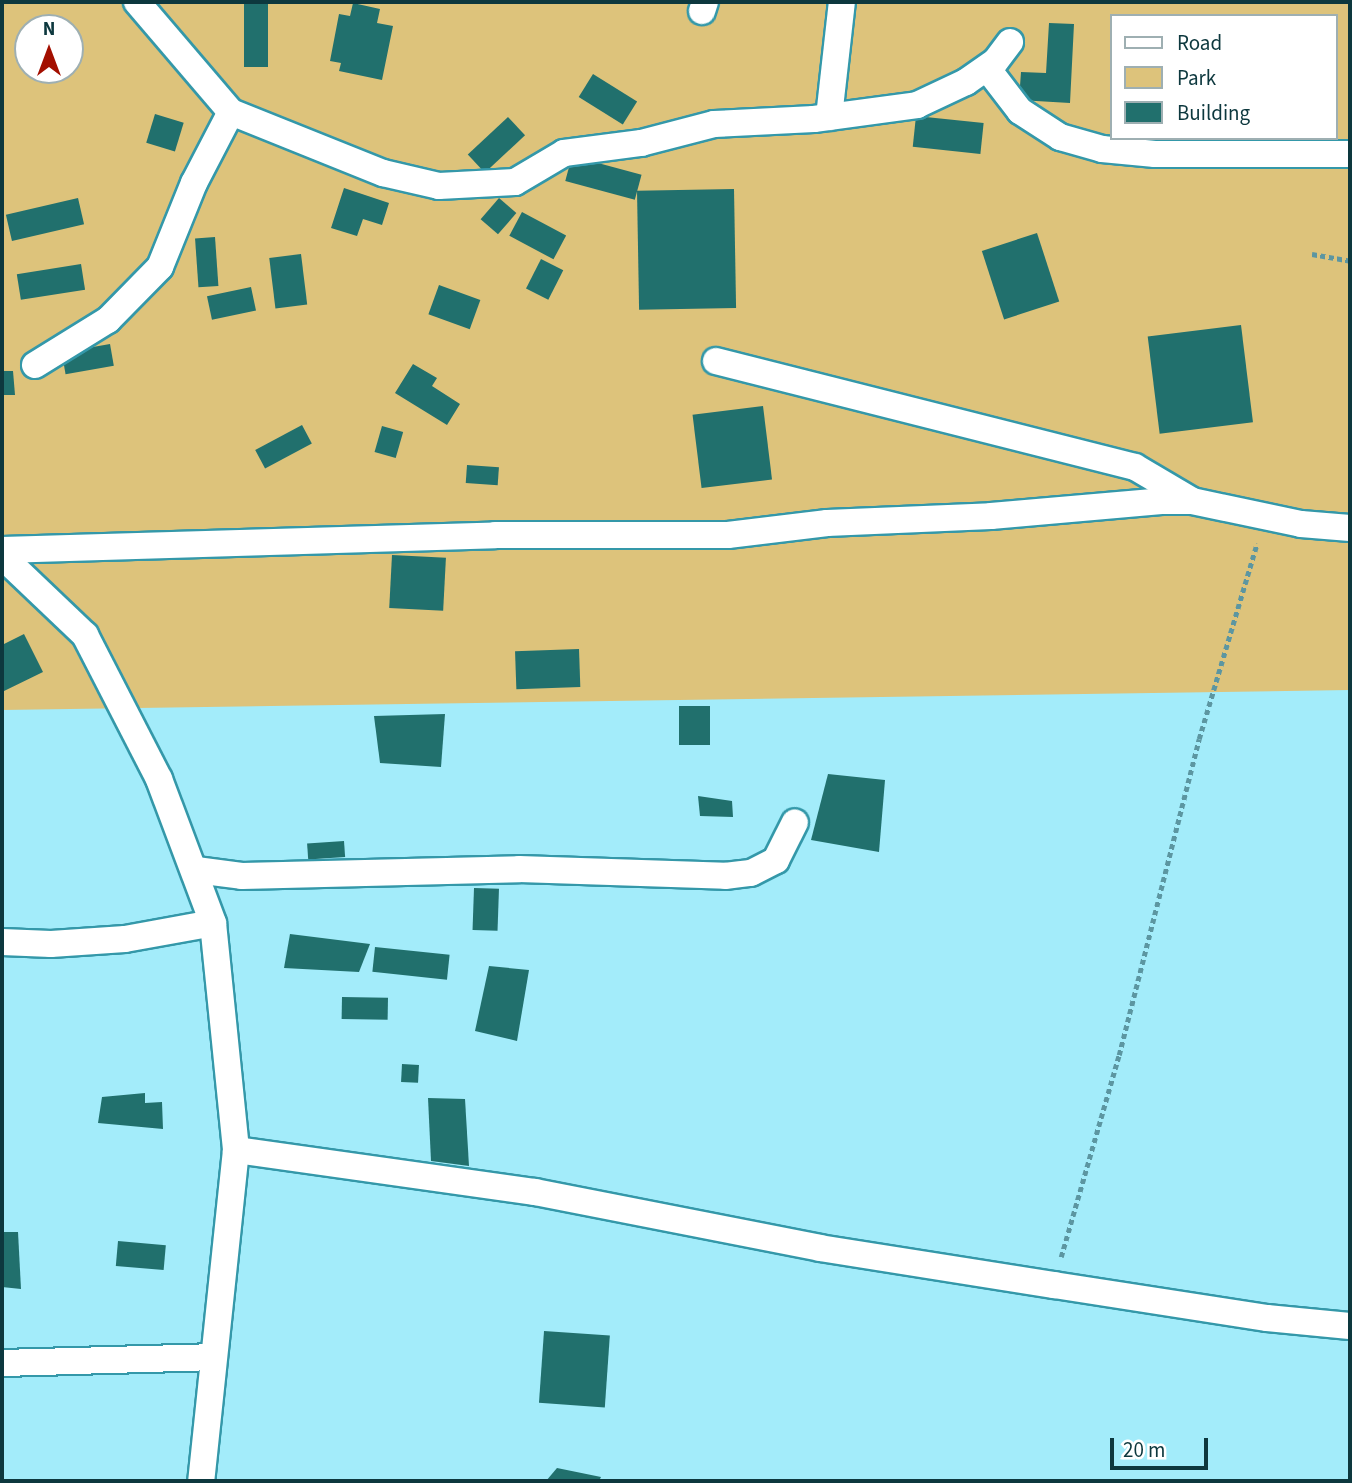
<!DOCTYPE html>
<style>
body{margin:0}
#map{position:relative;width:1352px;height:1483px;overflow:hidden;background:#a3ecfa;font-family:"Source Sans 3",sans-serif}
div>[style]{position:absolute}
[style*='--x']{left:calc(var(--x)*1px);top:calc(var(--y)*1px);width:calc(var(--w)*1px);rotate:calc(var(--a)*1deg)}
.green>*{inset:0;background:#ddc37b}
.building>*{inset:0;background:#21706d;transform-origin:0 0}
.path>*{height:4.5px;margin-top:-2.25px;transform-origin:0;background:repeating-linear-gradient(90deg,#5c96a1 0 5px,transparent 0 8.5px)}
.roads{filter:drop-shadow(2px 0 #3498a9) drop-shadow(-2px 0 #3498a9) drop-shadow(0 2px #3498a9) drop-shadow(0 -2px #3498a9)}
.street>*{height:26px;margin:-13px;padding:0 13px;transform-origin:13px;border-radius:13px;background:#fff}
span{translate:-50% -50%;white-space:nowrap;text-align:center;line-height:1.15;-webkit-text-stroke:7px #fff;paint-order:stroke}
.frame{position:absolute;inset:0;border:4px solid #0d383e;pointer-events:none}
.legend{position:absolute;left:1110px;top:14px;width:228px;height:126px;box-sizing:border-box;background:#fff;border:2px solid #9eafb2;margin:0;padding:9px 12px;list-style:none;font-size:21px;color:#0d383e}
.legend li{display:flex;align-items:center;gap:14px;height:35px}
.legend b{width:35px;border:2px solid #9eafb2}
.north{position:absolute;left:14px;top:14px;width:70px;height:70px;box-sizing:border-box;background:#fff;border:2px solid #9eafb2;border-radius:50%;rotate:0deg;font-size:19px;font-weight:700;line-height:28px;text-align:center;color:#0d383e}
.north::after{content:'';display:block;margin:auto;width:24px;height:32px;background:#a30f00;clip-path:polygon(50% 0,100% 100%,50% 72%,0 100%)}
.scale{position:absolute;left:1110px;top:1438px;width:98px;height:32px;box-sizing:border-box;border:4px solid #0d383e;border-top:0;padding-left:9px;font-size:21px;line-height:24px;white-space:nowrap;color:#0d383e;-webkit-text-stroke:5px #fff;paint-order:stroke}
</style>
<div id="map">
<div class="green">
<i style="clip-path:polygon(evenodd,2px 2px,1350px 2px,1350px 690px,2px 710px,2px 2px,1112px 16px,1336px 16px,1336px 138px,1112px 138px,1112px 16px,2px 2px,28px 28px,70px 28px,70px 70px,28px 70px,28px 28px)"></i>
</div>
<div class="building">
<i style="left:244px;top:2px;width:24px;height:65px"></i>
<i style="clip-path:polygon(353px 3px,380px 9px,377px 23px,393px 26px,382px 80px,339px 71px,341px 63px,330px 61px,339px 14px,350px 16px)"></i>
<i style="clip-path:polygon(1049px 23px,1074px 24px,1070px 103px,1019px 100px,1021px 72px,1046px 73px)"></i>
<i style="left:593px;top:74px;width:52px;height:27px;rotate:32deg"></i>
<i style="left:155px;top:114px;width:30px;height:30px;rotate:17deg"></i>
<i style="left:916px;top:116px;width:68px;height:31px;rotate:6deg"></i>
<i style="left:508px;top:117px;width:25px;height:55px;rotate:47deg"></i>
<i style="left:572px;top:156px;width:72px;height:26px;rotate:15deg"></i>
<i style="clip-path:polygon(344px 188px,389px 203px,382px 225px,363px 219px,357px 236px,331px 228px)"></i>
<i style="left:734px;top:189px;width:119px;height:97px;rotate:89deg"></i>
<i style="left:78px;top:198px;width:27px;height:74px;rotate:77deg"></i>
<i style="left:499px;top:198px;width:23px;height:28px;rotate:41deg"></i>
<i style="left:522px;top:212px;width:50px;height:27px;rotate:28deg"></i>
<i style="left:1037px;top:233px;width:72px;height:58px;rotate:72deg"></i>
<i style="left:215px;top:237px;width:49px;height:20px;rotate:86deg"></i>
<i style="left:301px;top:254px;width:51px;height:32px;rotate:83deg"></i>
<i style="left:541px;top:259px;width:25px;height:33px;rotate:27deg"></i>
<i style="left:81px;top:264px;width:26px;height:65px;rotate:81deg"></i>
<i style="left:439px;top:285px;width:44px;height:31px;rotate:20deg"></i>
<i style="left:251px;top:287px;width:24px;height:45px;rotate:78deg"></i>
<i style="left:1241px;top:325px;width:98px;height:94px;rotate:83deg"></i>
<i style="left:110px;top:344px;width:22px;height:49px;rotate:80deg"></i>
<i style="clip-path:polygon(413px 364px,437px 378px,432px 386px,460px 404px,447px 425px,395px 393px)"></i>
<i style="clip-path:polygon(2px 371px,13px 371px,15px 395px,2px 395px)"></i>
<i style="left:763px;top:406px;width:74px;height:71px;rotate:83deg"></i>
<i style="left:302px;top:425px;width:21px;height:53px;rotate:62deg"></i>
<i style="left:382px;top:426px;width:22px;height:27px;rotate:16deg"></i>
<i style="left:467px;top:465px;width:32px;height:18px;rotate:4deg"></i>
<i style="left:392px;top:555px;width:54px;height:53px;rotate:3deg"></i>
<i style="clip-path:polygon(24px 634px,43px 672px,2px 692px,2px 640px,4px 644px)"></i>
<i style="left:579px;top:649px;width:38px;height:64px;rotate:88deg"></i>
<i style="left:679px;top:706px;width:31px;height:39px"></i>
<i style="clip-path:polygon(445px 714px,441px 767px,380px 763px,374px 716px)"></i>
<i style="clip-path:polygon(828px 774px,885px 780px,879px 852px,811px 840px)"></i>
<i style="clip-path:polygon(698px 796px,732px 801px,733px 817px,700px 816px)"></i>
<i style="left:344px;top:841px;width:16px;height:37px;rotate:86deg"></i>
<i style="left:474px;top:888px;width:25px;height:42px;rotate:2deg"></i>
<i style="clip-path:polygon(290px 934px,370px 944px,359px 972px,284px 968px)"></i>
<i style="left:375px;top:947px;width:75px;height:25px;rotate:6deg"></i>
<i style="clip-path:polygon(489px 966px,529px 970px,517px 1041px,475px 1031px)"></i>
<i style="left:342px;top:997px;width:46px;height:22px;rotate:1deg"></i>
<i style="left:402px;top:1064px;width:17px;height:18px;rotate:3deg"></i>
<i style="clip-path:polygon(145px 1093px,145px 1103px,162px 1102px,163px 1129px,98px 1123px,102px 1097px)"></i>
<i style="clip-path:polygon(428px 1098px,465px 1099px,469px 1166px,431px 1161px)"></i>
<i style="clip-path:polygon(2px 1232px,18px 1232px,21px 1289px,2px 1287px)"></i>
<i style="left:118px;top:1241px;width:48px;height:25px;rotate:5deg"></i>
<i style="left:544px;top:1331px;width:66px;height:72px;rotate:4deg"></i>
<i style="clip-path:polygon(557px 1468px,601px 1477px,599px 1481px,546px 1481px)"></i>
</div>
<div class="path">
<i style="--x:1312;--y:254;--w:39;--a:10"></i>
<i style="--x:1061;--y:1257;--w:210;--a:-74"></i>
<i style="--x:1119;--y:1055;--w:326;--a:-75.8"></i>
<i style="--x:1199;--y:739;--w:204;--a:-73.5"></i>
</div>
<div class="roads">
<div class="street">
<i style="--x:137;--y:2;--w:145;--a:49.5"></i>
<i style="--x:231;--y:112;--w:164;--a:21.9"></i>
<i style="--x:383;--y:173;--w:57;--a:13.1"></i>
<i style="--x:439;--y:186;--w:76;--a:-3"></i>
<i style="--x:515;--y:182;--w:57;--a:-30.6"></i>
<i style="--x:564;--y:153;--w:78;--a:-7.4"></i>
<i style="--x:641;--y:143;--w:75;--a:-14.6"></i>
<i style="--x:714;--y:124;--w:100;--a:-2.9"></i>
<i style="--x:814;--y:119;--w:104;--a:-7.7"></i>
<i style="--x:917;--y:105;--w:54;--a:-25.1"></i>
<i style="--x:966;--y:82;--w:35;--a:-35"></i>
<i style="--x:995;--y:62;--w:25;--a:-53"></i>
<i style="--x:702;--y:11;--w:9;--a:-72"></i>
<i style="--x:987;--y:68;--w:54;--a:52.5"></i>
<i style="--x:1020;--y:111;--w:48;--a:33"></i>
<i style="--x:1060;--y:137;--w:44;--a:15.9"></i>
<i style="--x:1102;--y:149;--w:53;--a:5.4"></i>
<i style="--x:1155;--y:154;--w:195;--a:0"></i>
<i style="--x:829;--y:117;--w:116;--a:-83.6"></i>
<i style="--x:716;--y:361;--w:432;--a:14.2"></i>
<i style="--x:1135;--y:467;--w:65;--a:30.5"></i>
<i style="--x:35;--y:365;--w:86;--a:-31.7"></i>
<i style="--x:108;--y:320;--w:74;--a:-45.5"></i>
<i style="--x:160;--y:267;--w:91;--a:-68"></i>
<i style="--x:194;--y:183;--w:80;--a:-62.5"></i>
<i style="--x:2;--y:550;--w:493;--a:-1.7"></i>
<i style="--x:495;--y:535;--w:233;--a:0"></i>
<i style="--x:728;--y:535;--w:100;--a:-6.9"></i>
<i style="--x:827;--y:523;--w:164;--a:-2.4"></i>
<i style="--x:991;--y:516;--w:171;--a:-5"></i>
<i style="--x:1161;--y:501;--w:31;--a:0"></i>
<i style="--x:1192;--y:501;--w:111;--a:11.9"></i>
<i style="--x:1301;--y:524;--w:49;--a:4.7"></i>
<i style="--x:2;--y:556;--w:115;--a:43.6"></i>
<i style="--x:85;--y:635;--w:162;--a:62.8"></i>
<i style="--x:159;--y:779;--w:154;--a:69.4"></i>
<i style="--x:213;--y:923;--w:228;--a:84.2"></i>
<i style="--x:236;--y:1150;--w:333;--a:96"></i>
<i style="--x:196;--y:870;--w:46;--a:7.4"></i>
<i style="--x:242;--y:876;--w:277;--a:-1.4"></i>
<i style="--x:519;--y:869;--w:206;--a:1.9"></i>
<i style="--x:725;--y:876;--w:26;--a:-7"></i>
<i style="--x:751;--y:873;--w:28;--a:-27"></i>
<i style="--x:776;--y:860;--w:42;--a:-63.4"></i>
<i style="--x:2;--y:942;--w:49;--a:2.3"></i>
<i style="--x:51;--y:944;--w:74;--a:-3.9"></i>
<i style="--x:125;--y:939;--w:89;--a:-10.3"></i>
<i style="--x:236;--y:1150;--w:302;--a:8"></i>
<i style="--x:535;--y:1192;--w:290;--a:11.1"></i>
<i style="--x:820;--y:1248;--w:237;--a:9"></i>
<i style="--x:1054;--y:1285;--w:216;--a:8.8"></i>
<i style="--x:1267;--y:1318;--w:83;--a:5.5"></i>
<i style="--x:2;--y:1363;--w:211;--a:-1.6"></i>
</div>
</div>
<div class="frame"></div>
<ul class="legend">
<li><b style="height:9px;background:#fff"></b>Road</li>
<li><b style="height:19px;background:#ddc37b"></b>Park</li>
<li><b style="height:19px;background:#21706d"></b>Building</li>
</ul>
<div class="north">N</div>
<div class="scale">20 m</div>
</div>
